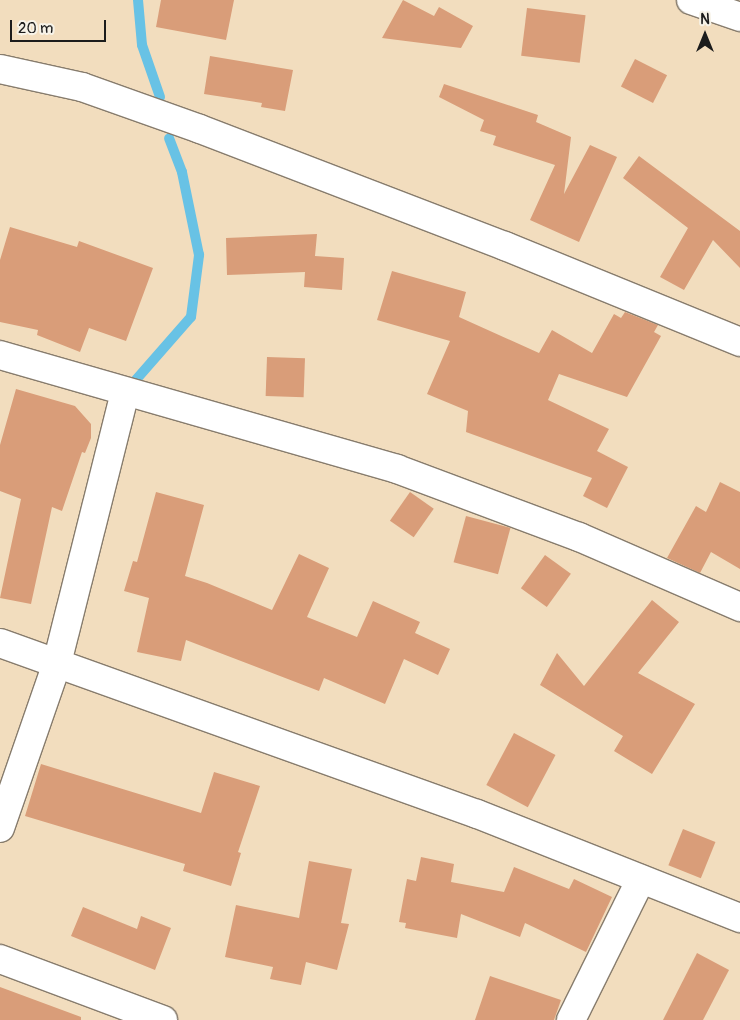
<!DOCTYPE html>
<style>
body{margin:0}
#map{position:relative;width:740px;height:1020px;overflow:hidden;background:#f2ddbe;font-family:Pangolin,sans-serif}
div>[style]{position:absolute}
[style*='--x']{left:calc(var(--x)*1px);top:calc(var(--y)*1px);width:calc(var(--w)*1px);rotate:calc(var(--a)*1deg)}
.stream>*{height:10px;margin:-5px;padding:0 5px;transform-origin:5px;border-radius:5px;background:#68c2e5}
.building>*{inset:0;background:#d99d79;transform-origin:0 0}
.roads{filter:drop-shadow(1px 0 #877c6d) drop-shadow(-1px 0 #877c6d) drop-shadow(0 1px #877c6d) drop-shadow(0 -1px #877c6d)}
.minor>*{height:28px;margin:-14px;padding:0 14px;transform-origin:14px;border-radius:14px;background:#fff}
span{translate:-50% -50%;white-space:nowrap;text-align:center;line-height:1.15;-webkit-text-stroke:5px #f7f3e8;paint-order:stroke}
.north{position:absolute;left:680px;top:10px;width:50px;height:50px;-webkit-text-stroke:4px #f7f3e8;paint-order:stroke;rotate:0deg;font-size:14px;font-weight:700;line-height:20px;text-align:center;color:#1c1c1c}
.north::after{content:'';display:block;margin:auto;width:18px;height:22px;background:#1c1c1c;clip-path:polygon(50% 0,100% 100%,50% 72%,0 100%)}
.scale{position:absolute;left:10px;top:20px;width:96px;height:22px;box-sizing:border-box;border:2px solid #1c1c1c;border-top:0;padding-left:6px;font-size:15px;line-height:18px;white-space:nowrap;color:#1c1c1c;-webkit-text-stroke:4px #f7f3e8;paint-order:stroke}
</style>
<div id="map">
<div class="stream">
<i style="--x:138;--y:0;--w:45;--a:84.9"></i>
<i style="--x:142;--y:45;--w:55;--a:70.9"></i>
<i style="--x:127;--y:390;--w:97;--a:-48.8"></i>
<i style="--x:191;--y:317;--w:63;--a:-82.6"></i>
<i style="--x:199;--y:255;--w:85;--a:-101.6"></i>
<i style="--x:182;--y:172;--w:36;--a:-111"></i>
</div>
<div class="building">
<i style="clip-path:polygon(161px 0,234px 0,226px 40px,156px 27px)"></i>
<i style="clip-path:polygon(403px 0,434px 16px,439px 7px,473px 26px,461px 48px,382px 38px)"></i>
<i style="left:527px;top:8px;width:59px;height:48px;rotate:7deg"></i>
<i style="clip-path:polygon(210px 56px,293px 70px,285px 111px,261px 107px,262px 103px,204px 94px)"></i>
<i style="left:635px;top:59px;width:36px;height:31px;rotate:27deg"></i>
<i style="clip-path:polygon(444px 84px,538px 115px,536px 122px,571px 137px,564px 194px,590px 145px,617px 157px,579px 242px,530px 220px,555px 165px,493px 145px,496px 136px,480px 131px,484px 120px,439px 97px)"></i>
<i style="clip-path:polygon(639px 156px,740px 231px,740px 268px,713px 240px,684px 290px,660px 277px,688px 228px,623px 178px)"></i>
<i style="clip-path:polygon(10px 227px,77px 247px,79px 241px,153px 268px,126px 341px,89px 328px,80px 352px,37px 335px,38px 330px,0 322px,0 260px)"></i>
<i style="clip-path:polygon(317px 234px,315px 256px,344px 258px,342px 290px,304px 287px,305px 272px,227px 275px,226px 238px)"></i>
<i style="clip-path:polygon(392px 271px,466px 292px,459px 317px,539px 353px,552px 330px,592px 353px,614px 314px,621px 318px,625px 312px,658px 325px,654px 332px,661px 336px,627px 397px,559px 374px,548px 400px,609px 429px,597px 451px,628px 467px,607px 508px,583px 496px,592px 478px,466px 432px,468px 411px,427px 394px,450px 341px,377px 320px)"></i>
<i style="left:267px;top:357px;width:38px;height:39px;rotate:2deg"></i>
<i style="clip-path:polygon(16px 389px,75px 406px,91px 424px,91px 438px,85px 453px,82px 452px,62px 511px,52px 507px,31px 604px,0 598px,21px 499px,0 491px,0 445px)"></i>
<i style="clip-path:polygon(720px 482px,740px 492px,740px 569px,711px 552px,700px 573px,667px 558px,696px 506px,706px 512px)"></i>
<i style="clip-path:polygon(156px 492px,204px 505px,185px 576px,207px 583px,272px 610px,299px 554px,329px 568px,307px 617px,357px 637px,373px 601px,420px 622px,415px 633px,450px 649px,438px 675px,404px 659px,385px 704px,324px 678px,319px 691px,186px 640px,181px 661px,137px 652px,149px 598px,124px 591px,133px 561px,137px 562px)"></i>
<i style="left:410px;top:492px;width:29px;height:35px;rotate:35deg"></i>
<i style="left:466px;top:516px;width:46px;height:48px;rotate:15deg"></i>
<i style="left:545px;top:555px;width:32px;height:41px;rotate:36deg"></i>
<i style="clip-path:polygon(652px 600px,679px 622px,638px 673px,695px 704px,652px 774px,614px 751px,623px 736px,540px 685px,557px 653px,584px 686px)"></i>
<i style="left:514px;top:733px;width:47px;height:59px;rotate:28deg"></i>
<i style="clip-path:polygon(41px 764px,201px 813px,214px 772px,260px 786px,238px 852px,241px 853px,231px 886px,183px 871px,185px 864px,25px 816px)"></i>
<i style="left:683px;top:829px;width:35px;height:39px;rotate:22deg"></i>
<i style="clip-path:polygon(421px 857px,454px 864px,451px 882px,504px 892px,514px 867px,569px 889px,574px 879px,612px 897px,586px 952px,525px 923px,520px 937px,461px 914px,457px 938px,405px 928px,406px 923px,399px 922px,407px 879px,416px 881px)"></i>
<i style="clip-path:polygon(309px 861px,352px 869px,341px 923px,349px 924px,337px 970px,306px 962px,301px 985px,270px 979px,273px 967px,225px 957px,236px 905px,299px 918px)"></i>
<i style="clip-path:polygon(83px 907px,137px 929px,141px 916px,171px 928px,155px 970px,71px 936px)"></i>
<i style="clip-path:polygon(697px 953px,729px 970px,703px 1020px,663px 1020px)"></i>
<i style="clip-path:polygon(490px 976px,561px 1000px,554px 1020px,475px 1020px)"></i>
<i style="clip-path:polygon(0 987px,81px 1017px,81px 1020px,0 1020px)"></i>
</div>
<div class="roads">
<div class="minor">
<i style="--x:691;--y:0;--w:52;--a:19.1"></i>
<i style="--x:0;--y:69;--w:84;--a:12.4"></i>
<i style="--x:82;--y:87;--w:125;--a:19.6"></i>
<i style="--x:200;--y:129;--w:327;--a:21"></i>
<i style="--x:505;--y:246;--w:254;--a:22.2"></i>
<i style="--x:0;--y:355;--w:413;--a:16"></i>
<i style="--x:397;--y:469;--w:194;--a:20.5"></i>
<i style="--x:579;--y:537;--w:176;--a:23.5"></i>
<i style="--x:0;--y:643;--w:507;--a:19.72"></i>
<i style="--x:477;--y:814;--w:283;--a:21.6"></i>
<i style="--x:0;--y:828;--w:175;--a:-70.9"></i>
<i style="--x:57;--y:663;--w:278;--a:-75.9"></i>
<i style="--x:0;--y:959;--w:174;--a:20.5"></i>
<i style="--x:571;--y:1020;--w:157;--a:-63.6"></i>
</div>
</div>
<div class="north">N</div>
<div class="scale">20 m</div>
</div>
